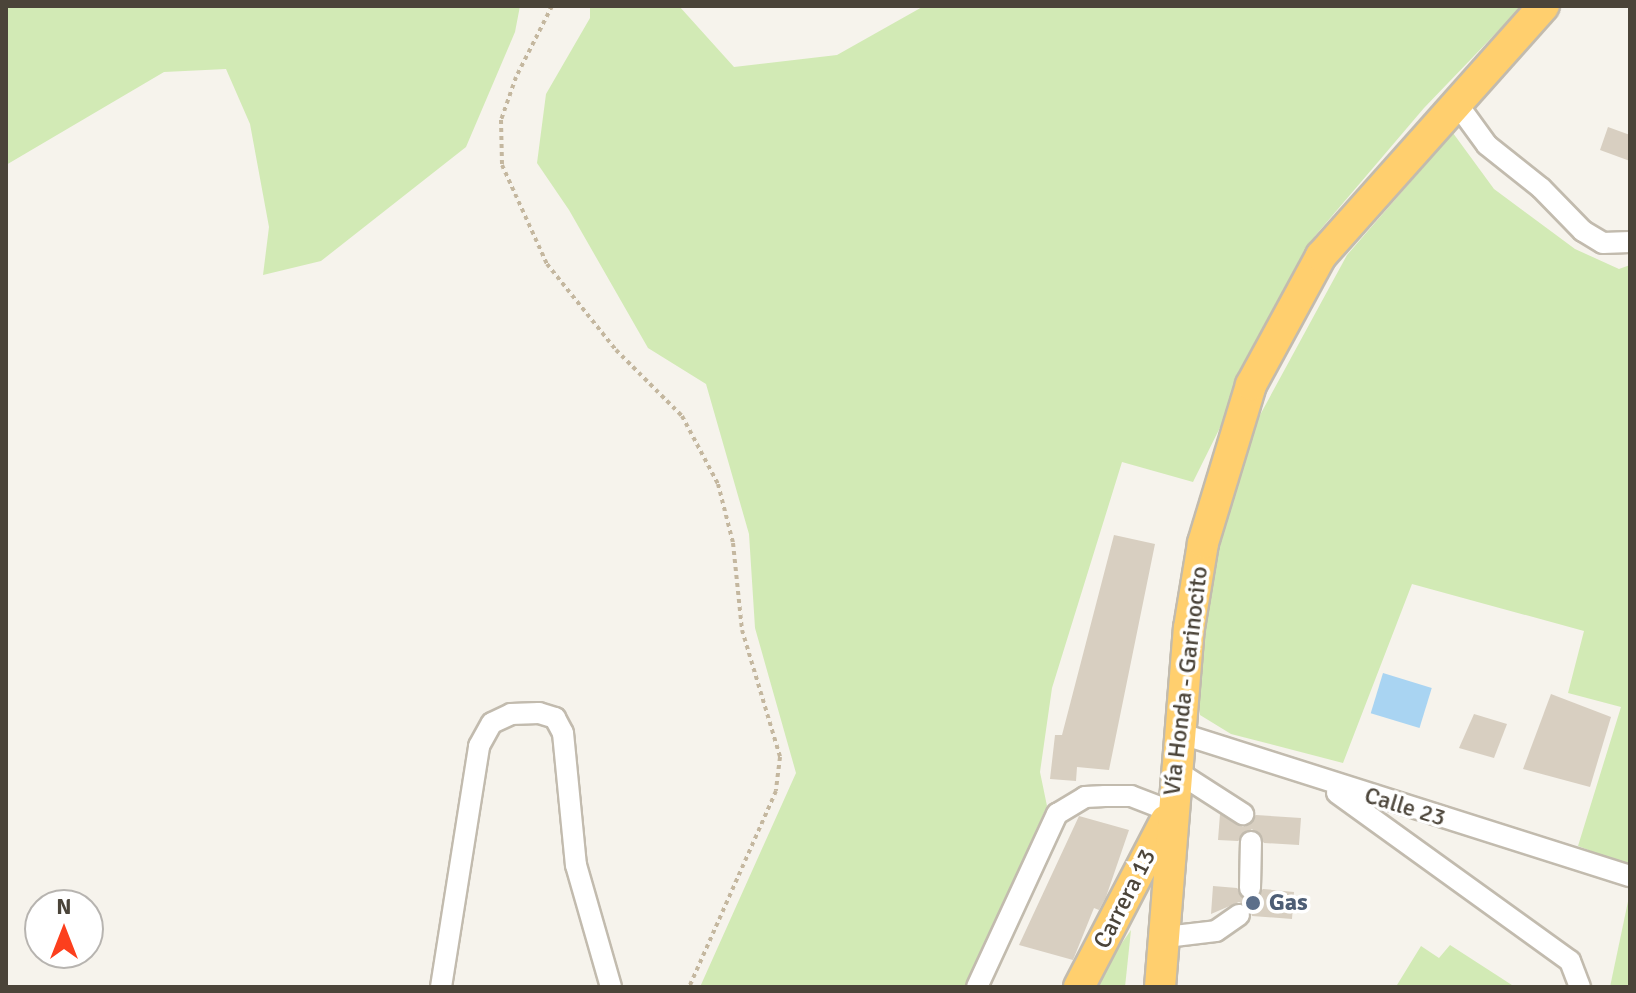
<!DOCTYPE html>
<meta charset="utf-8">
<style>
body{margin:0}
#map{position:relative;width:1636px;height:993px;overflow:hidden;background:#f6f3ec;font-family:Signika,sans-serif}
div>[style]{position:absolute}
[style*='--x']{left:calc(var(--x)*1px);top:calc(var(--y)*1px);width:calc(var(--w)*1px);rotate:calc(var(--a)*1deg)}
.green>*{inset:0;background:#d2eab5}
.water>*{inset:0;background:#a9d4f2;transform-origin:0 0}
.building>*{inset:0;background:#d8cfc1}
.path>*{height:4px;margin-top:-2px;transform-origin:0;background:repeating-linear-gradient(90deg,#c4b79f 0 4px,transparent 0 8px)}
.roads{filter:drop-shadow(2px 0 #c2bbae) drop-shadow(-2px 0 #c2bbae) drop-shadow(0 2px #c2bbae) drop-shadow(0 -2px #c2bbae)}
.minor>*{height:20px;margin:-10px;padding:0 10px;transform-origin:10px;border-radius:10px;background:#fff}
.highway>*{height:30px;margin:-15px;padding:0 15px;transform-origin:15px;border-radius:15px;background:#ffcf6e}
.dots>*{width:22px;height:22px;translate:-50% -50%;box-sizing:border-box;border:4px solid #fff;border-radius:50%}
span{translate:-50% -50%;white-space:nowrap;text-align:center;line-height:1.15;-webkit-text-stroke:7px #fff;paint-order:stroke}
.street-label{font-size:24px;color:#4b4439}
.service-label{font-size:24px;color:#4e5e75;font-weight:700}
.left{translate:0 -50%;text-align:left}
.frame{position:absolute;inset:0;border:8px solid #4b4439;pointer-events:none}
.north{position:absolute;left:24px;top:889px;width:80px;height:80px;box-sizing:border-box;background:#fff;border:2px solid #b7b4b0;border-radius:50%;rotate:0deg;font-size:22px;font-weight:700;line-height:32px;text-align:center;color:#4b4439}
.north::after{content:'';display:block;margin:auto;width:28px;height:36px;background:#fc3f1d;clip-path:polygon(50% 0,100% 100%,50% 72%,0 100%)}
</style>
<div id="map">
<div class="green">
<i style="clip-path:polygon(6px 6px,520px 6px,515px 32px,466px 147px,321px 261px,263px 275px,269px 227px,250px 124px,226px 69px,164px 72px,6px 165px)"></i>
<i style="clip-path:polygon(590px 6px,679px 6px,734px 67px,837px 55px,924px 6px,1522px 6px,1424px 108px,1315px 236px,1193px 482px,1122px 462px,1052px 688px,1040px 772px,1047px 806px,965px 987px,700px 987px,796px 773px,755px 628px,749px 534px,706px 384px,648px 348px,569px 210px,537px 163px,546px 94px,590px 18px)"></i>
<i style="clip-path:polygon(1453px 133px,1494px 189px,1575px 249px,1619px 269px,1630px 265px,1630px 866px,1578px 846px,1621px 707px,1568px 693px,1584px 631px,1412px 584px,1343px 763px,1231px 734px,1200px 715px,1199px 660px,1214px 558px,1254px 426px,1347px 255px)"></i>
<i style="clip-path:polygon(1630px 892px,1630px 987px,1610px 987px)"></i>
<i style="clip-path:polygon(1131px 930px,1125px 987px,1091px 987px)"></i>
<i style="clip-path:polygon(1450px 945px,1515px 987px,1397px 985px,1421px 946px,1439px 958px)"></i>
</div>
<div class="water">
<i style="left:1383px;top:673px;width:51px;height:42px;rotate:17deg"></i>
</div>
<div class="building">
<i style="clip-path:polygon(1608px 127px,1630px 135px,1630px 161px,1600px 150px)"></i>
<i style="clip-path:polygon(1114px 535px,1155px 544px,1109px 770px,1077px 767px,1076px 781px,1050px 779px,1055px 735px,1062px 735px)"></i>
<i style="clip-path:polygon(1551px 694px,1611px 717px,1590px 787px,1523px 769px)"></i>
<i style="clip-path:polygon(1474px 714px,1507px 724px,1494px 758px,1459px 748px)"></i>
<i style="clip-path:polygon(1220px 814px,1243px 827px,1256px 815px,1301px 818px,1299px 845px,1264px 843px,1252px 829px,1238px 841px,1218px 840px)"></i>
<i style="clip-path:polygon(1079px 816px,1129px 830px,1106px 897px,1099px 910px,1094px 908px,1073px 960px,1019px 945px)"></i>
<i style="clip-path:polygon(1213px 886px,1237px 888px,1249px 901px,1263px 889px,1294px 892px,1292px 919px,1252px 916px,1249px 907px,1239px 902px,1211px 914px)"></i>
</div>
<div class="path">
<i style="--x:552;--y:6;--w:80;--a:116.9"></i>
<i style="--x:516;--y:77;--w:46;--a:109.2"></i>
<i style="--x:501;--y:120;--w:45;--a:88.7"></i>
<i style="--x:502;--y:165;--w:109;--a:65.6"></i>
<i style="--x:547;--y:264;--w:110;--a:51.3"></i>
<i style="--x:616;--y:350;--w:93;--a:45"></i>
<i style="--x:682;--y:416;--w:77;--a:62.1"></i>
<i style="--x:718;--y:484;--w:61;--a:75.7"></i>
<i style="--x:733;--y:543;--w:87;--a:84.1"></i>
<i style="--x:742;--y:630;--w:133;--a:73.3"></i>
<i style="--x:780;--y:757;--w:34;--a:97"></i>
<i style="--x:776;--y:791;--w:214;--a:113.9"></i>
</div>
<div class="roads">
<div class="minor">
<i style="--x:1455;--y:101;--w:54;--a:54"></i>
<i style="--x:1487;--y:145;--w:69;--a:38.5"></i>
<i style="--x:1541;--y:188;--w:60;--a:45.7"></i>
<i style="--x:1583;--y:231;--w:23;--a:31"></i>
<i style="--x:1603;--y:243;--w:27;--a:-2"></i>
<i style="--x:1182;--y:734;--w:470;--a:17.6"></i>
<i style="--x:1176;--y:771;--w:80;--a:32.7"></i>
<i style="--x:1337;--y:793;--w:287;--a:35.8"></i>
<i style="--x:1570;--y:961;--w:28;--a:69"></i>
<i style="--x:1250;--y:888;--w:46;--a:-88.8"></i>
<i style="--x:1166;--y:937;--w:50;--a:-6.8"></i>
<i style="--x:1216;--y:931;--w:28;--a:-35"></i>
<i style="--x:441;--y:987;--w:244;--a:-81"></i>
<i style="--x:479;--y:746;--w:26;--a:-61"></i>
<i style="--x:492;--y:723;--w:21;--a:-25"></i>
<i style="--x:511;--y:714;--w:28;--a:-2"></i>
<i style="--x:539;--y:713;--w:17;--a:17"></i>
<i style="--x:555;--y:718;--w:17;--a:62"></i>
<i style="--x:563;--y:733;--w:133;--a:84.4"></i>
<i style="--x:576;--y:865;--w:127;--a:74"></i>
<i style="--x:977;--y:987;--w:191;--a:-65.2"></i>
<i style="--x:1057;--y:814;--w:33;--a:-31"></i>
<i style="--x:1085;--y:797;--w:20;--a:-3"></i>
<i style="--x:1105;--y:796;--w:26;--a:0"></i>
<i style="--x:1131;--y:796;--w:42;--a:21"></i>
</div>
<div class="highway">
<i style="--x:1079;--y:987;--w:188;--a:-62.5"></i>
<i style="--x:1160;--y:987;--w:360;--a:-85.4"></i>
<i style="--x:1189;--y:628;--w:86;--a:-80.6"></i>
<i style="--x:1203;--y:543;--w:165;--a:-73.1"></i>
<i style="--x:1251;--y:385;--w:147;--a:-61.5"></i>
<i style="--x:1321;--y:256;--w:335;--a:-48.3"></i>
</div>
</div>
<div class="dots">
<i style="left:1253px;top:903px;background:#5c6f8a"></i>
</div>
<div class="street-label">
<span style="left:1186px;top:681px;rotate:-83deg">Vía Honda - Garinocito</span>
<span style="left:1405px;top:807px;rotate:17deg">Calle 23</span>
<span style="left:1125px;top:899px;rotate:-63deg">Carrera 13</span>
</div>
<div class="service-label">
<span class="left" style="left:1269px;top:903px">Gas</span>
</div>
<div class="frame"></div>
<div class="north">N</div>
</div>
